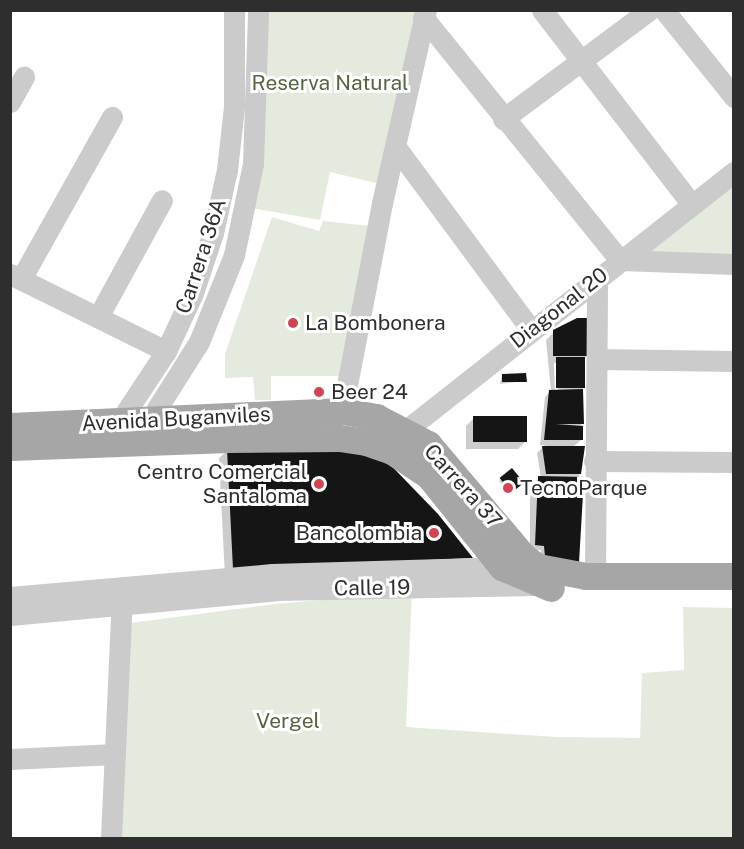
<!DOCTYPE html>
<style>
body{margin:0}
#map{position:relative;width:744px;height:849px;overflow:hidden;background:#fff;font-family:"Public Sans",sans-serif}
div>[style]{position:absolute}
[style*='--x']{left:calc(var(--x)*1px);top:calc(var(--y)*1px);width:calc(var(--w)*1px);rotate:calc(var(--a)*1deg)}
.green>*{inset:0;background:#e5eade}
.shadow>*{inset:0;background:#0003;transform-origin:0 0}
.building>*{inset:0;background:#151515;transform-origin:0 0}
.minor>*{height:21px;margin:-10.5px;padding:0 10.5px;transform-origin:10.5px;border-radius:10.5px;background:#cbcbcb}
.major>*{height:27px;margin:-13.5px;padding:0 13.5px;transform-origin:13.5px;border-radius:13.5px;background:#a6a6a6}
.dots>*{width:16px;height:16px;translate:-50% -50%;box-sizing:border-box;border:3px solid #fff;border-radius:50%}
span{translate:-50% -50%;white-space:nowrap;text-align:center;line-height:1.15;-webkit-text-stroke:6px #fff;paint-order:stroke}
.park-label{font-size:21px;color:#536541}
.street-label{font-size:21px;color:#2e2e2e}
.poi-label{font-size:21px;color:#2e2e2e}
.left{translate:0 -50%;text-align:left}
.right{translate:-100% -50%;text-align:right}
.frame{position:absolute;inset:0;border:12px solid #2e2e2e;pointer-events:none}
</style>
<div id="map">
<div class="green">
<i style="clip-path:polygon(268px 11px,415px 11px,380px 184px,330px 172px,320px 220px,251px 208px)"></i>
<i style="clip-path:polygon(733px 181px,733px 256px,644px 252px)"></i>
<i style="clip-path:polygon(272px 217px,319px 231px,323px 221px,371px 226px,340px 376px,271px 376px,271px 400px,255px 400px,253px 377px,225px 378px,225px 354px)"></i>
<i style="clip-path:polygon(412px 592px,406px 727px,557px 737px,640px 738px,642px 673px,684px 670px,683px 607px,733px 608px,733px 838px,121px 838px,130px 623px,276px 604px)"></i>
</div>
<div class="shadow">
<i style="clip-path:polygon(evenodd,554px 332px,588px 355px,583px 360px,581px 440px,573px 447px,580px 473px,541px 578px,541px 550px,530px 550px,530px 486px,541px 478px,537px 453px,545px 445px,540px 445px,545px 397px,551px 391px,546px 340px,554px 332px,554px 363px,557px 363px,558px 397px,555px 397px,554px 363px)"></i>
<i style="clip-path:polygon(502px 375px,525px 381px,500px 384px)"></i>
<i style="clip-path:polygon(474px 418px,526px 441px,518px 449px,466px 449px,466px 426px)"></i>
<i style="clip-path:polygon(228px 450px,379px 456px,225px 577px,219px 458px)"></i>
<i style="left:512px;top:470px;width:16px;height:17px;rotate:50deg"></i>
</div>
<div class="building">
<i style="clip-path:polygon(577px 318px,590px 318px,590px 356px,553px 356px,553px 330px)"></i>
<i style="left:585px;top:357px;width:31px;height:29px;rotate:90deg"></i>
<i style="clip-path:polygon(526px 373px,527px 382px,502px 382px,502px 374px)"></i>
<i style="clip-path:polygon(583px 389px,584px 424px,556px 424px,583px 426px,583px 440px,544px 440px,549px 390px)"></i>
<i style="left:473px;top:416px;width:54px;height:26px"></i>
<i style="clip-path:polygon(343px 445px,380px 454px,438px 514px,473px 558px,233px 569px,227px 449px)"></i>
<i style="clip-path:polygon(542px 446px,585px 446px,581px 474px,546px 474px)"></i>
<i style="left:512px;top:468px;width:19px;height:16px;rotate:51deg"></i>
<i style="clip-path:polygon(538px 476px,584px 477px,579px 563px,545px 557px,544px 546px,535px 545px)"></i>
</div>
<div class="minor">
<i style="--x:542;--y:10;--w:246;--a:52.4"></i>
<i style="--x:664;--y:10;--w:112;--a:51.2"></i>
<i style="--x:423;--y:17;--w:313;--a:51"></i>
<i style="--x:620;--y:260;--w:114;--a:2"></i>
<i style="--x:10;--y:102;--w:29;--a:-61"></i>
<i style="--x:503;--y:119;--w:182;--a:-36.7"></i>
<i style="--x:395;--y:146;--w:229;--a:53.5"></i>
<i style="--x:10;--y:274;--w:174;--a:26.3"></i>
<i style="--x:21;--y:279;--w:186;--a:-60.7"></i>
<i style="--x:98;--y:317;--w:133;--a:-61.3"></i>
<i style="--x:597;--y:359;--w:137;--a:0.8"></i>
<i style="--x:342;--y:411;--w:212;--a:-79.1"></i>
<i style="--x:382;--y:203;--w:198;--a:-77.2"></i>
<i style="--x:144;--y:429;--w:103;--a:-57.7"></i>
<i style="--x:199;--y:342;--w:94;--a:-68.1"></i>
<i style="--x:234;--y:255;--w:93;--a:-78.2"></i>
<i style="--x:253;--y:164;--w:154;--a:-88.1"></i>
<i style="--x:114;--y:430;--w:95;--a:-56.6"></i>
<i style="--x:166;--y:351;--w:64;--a:-65"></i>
<i style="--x:193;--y:293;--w:63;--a:-71.6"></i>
<i style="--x:213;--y:233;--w:65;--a:-77.5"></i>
<i style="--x:227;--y:170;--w:63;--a:-83.7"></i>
<i style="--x:234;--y:107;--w:97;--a:-90"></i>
<i style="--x:396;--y:444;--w:17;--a:-54"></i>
<i style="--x:406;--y:430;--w:417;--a:-38.2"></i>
<i style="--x:594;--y:461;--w:140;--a:0.4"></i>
<i style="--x:595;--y:576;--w:297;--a:-89.6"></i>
<i style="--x:10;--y:597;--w:263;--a:-5"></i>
<i style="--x:272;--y:574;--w:230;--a:-1.7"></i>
<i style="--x:10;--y:615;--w:268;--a:-5.3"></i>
<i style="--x:277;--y:590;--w:259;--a:-1.1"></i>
<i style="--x:10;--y:759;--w:105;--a:-2.7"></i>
<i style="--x:111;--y:838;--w:246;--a:-87.4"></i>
</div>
<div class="major">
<i style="--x:10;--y:426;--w:332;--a:-2.6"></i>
<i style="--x:342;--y:411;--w:35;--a:10"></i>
<i style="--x:376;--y:417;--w:59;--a:27.4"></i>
<i style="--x:428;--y:444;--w:148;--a:49.7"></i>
<i style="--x:524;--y:557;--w:17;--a:36"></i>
<i style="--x:538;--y:567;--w:49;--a:10.6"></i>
<i style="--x:586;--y:576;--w:148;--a:0"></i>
<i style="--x:10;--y:447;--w:219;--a:-2.1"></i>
<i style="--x:229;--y:439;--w:110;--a:-0.5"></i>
<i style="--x:339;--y:438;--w:27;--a:8"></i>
<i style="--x:366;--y:442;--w:28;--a:19"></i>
<i style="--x:392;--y:451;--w:45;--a:34"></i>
<i style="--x:429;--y:476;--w:117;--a:51.3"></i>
<i style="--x:502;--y:567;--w:53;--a:23.2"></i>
</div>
<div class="dots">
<i style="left:293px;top:323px;background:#d24452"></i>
<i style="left:319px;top:392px;background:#d24452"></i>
<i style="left:319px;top:484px;background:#d24452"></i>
<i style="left:508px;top:488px;background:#d24452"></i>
<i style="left:434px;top:533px;background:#d24452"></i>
</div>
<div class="park-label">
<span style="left:330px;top:83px">Reserva Natural</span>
<span style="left:288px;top:721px">Vergel</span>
</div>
<div class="street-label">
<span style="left:201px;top:256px;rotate:-72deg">Carrera 36A</span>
<span style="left:559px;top:308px;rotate:-38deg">Diagonal 20</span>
<span style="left:176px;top:419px;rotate:-3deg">Avenida Buganviles</span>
<span style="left:463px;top:486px;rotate:48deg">Carrera 37</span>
<span style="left:372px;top:588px;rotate:-1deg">Calle 19</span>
</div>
<div class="poi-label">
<span class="left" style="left:305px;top:323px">La Bombonera</span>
<span class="left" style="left:331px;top:392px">Beer 24</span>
<span class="right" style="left:307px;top:484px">Centro Comercial<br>Santaloma</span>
<span class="left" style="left:520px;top:488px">TecnoParque</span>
<span class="right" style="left:422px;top:533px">Bancolombia</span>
</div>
<div class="frame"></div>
</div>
